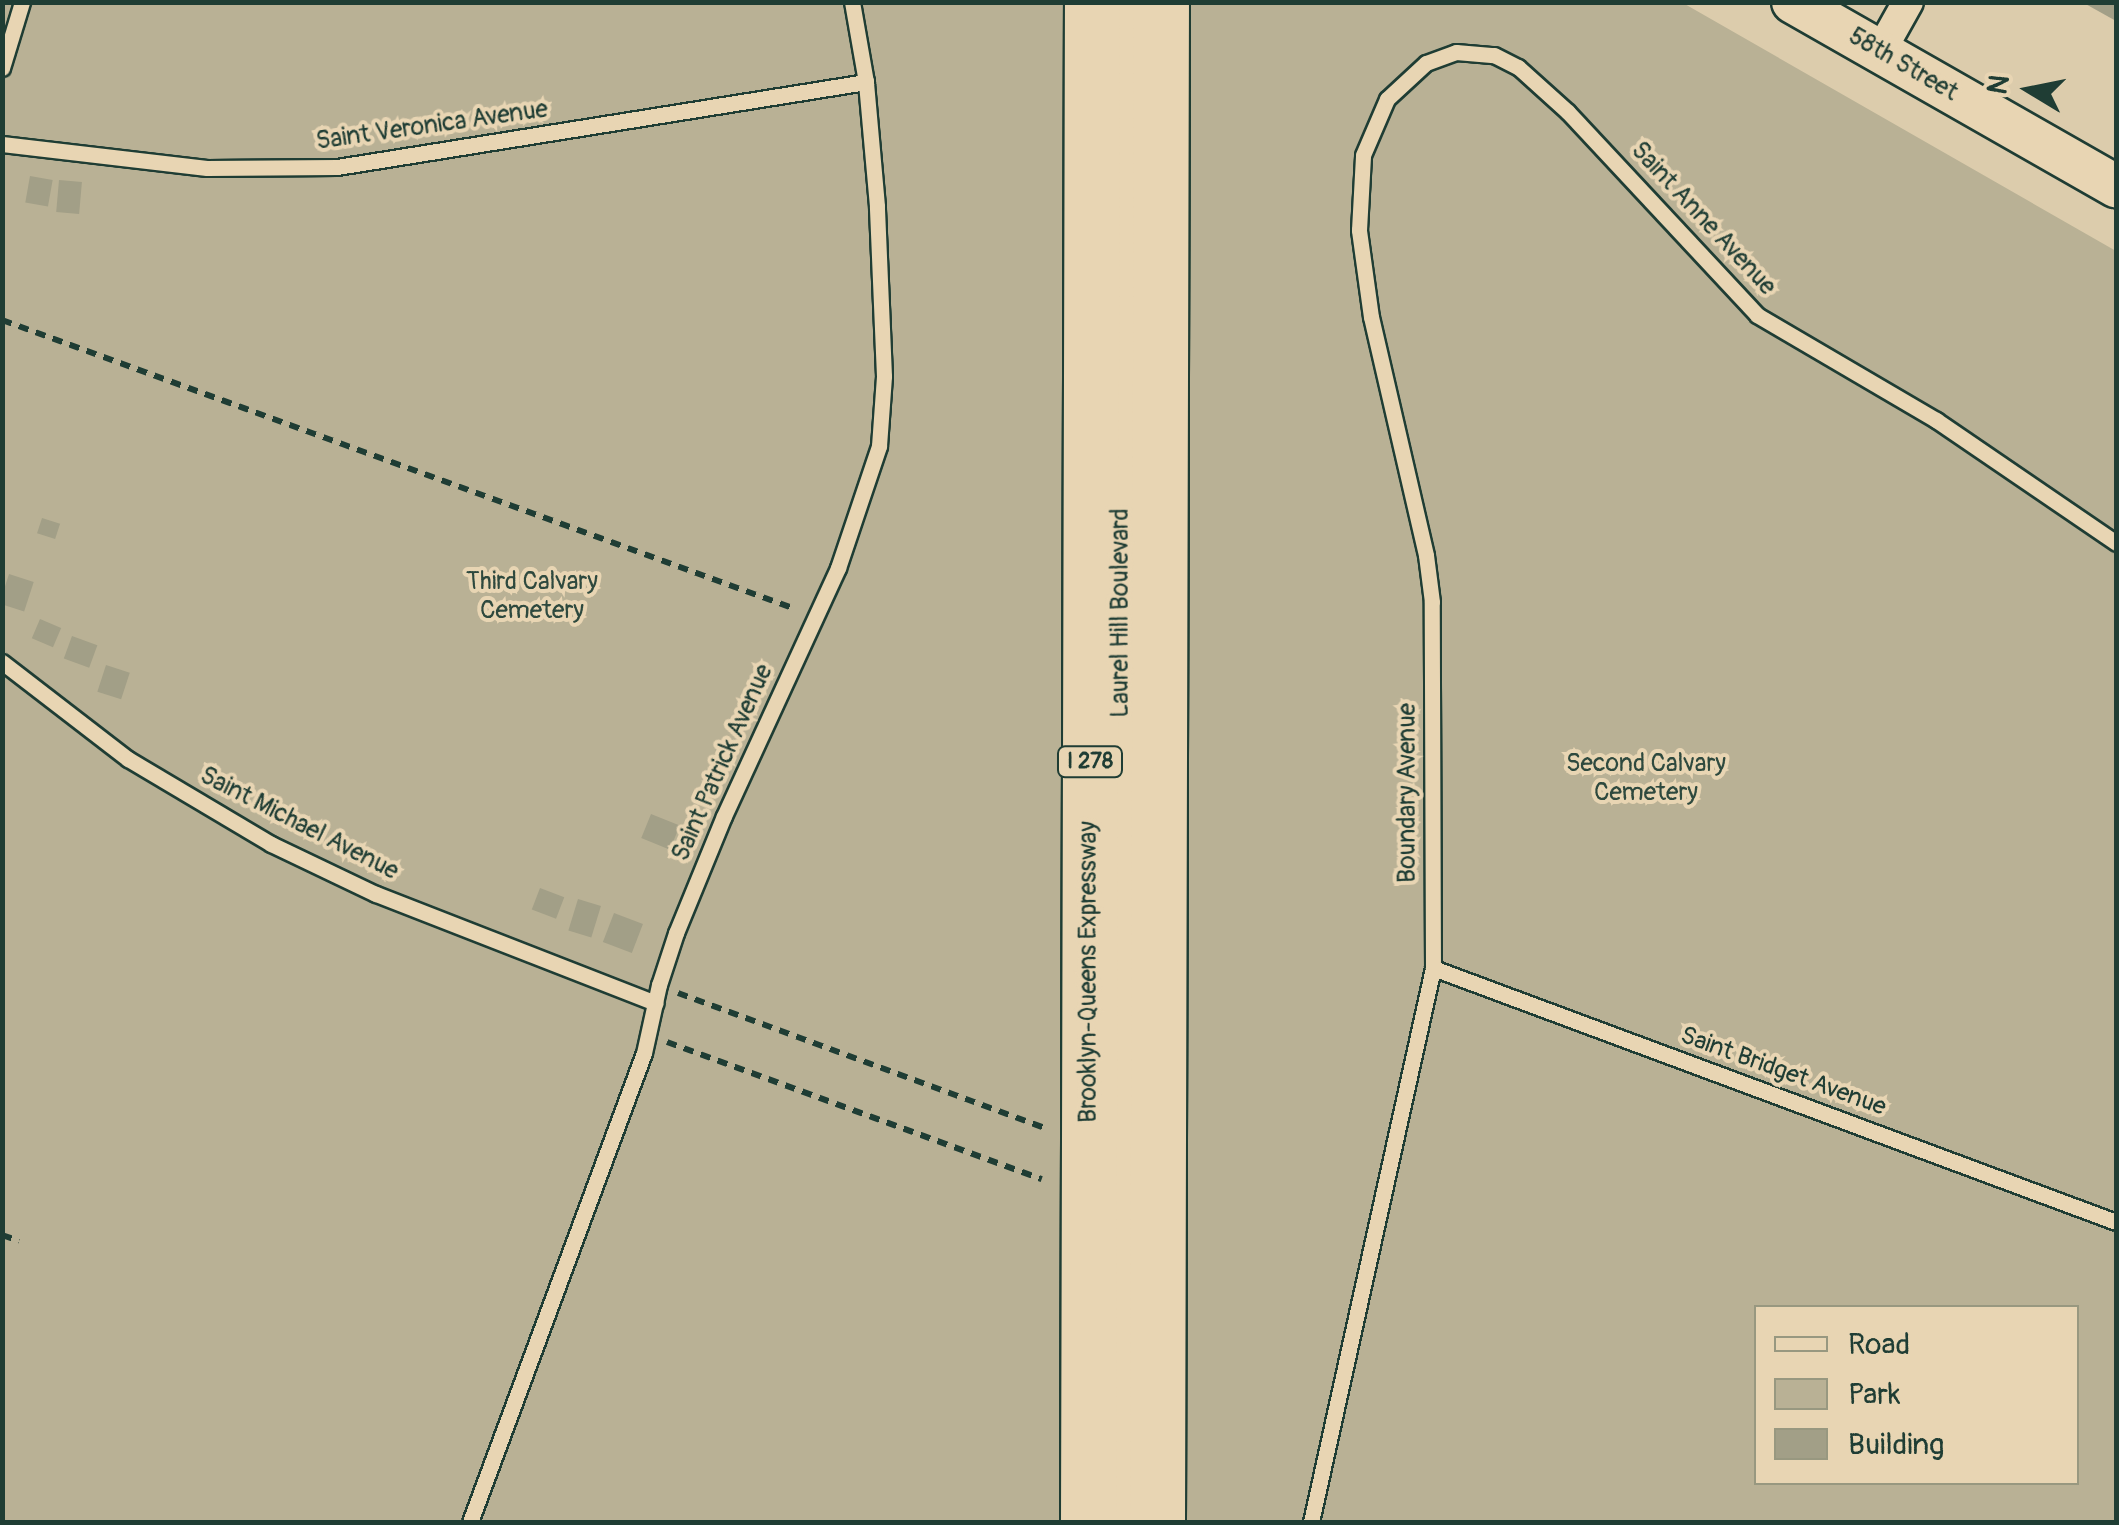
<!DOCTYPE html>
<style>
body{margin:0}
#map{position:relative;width:2119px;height:1525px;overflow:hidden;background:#dcccac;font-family:Pangolin,sans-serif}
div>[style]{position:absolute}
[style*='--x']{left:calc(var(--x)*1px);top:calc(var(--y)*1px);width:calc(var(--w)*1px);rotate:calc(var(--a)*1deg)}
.green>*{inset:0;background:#b9b195;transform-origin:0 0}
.building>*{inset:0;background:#a29f87;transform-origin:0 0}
.path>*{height:6px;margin-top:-3px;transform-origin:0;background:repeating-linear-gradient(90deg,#1f3d34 0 10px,transparent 0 18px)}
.roads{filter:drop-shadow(2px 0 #1f3d34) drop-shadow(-2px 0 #1f3d34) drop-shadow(0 2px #1f3d34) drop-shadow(0 -2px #1f3d34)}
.lane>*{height:15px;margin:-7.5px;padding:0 7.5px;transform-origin:7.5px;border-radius:7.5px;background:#e8d5b3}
.street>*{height:30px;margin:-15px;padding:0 15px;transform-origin:15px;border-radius:15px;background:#e8d5b3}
.secondary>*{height:42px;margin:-21px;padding:0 21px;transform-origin:21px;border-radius:21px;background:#e8d5b3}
.highway>*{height:55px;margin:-27.5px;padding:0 27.5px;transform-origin:27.5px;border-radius:27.5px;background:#e8d5b3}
span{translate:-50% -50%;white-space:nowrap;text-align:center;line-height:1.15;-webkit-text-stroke:8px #e8d5b3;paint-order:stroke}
.shield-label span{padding:2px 8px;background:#e8d5b3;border:2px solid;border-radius:8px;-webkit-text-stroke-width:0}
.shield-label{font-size:22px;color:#1f3d34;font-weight:700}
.street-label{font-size:25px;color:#1f3d34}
.park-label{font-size:25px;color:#2e493e}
.frame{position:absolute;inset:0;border:5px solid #1f3d34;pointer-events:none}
.legend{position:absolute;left:1754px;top:1305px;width:325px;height:180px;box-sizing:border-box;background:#e8d5b3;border:2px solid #989880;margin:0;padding:12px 18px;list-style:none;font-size:30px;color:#1f3d34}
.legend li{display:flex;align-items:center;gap:20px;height:50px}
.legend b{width:50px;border:2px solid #989880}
.north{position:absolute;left:1979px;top:40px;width:100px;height:100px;-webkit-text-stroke:8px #e8d5b3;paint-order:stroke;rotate:280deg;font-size:28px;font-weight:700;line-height:40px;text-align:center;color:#1f3d34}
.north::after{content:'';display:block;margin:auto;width:35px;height:45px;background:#1f3d34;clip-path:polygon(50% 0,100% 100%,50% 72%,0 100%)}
</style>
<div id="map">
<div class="green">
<i style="left:3px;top:3px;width:1062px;height:1519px"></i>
<i style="clip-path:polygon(evenodd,1177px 3px,1683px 3px,2116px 251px,2116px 1522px,1175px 1522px,1177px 3px,1756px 1308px,2076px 1308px,2076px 1482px,1756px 1482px,1756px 1308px)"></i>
</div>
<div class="building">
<i style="clip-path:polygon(2082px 2px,2116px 2px,2116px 21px)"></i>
<i style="left:30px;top:176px;width:23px;height:27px;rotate:10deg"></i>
<i style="left:59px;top:180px;width:23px;height:32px;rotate:5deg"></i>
<i style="left:42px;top:518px;width:19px;height:16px;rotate:18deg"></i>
<i style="left:9px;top:574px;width:26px;height:31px;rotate:18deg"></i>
<i style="left:40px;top:619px;width:23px;height:21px;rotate:23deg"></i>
<i style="left:72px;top:636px;width:27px;height:24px;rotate:20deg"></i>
<i style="left:106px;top:665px;width:25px;height:28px;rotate:18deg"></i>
<i style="left:651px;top:814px;width:31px;height:26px;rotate:22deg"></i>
<i style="left:540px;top:888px;width:26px;height:23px;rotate:21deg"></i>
<i style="left:578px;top:899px;width:24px;height:33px;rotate:17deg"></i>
<i style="left:614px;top:913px;width:31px;height:31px;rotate:21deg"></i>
</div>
<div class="path">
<i style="--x:2;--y:320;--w:844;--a:20.02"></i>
<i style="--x:678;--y:993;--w:389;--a:20.2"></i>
<i style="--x:667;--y:1042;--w:399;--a:20.1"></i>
<i style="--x:2;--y:1235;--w:18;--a:19"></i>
</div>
<div class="roads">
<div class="lane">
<i style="--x:2;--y:68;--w:69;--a:-73.1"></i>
<i style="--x:2;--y:144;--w:206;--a:6.7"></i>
<i style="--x:207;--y:168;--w:130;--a:-0.4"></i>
<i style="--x:337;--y:167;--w:536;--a:-9.13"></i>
<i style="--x:2;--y:662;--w:159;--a:37.6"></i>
<i style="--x:128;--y:759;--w:166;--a:30.7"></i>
<i style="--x:271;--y:844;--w:116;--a:25.5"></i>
<i style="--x:376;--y:894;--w:300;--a:21.3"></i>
<i style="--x:1433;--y:968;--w:729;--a:20.4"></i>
<i style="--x:470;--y:1522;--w:500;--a:-69.65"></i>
<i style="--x:644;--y:1053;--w:70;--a:-77.6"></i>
<i style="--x:659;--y:985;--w:55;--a:-71.9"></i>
<i style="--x:676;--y:933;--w:126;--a:-67.7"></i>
<i style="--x:724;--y:816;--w:273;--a:-65.3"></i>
<i style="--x:838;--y:568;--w:129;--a:-71.4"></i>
<i style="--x:879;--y:446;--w:70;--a:-85.9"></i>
<i style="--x:884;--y:376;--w:170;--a:-92.4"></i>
<i style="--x:877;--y:206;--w:124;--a:-95.1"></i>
<i style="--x:866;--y:82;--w:81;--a:-99.9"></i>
<i style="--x:1311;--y:1522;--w:567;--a:-77.58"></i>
<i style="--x:1433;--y:968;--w:366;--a:-90.2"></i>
<i style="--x:1432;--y:602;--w:47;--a:-97.3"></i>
<i style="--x:1426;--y:555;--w:244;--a:-103"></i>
<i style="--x:1371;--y:317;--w:88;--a:-97.9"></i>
<i style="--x:1359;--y:230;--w:75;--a:-86.9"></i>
<i style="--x:1363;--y:155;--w:61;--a:-66.8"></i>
<i style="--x:1387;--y:99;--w:53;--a:-42.7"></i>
<i style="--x:1426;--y:63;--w:32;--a:-20"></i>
<i style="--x:1456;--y:52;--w:38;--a:5"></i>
<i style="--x:1494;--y:55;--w:27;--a:27"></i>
<i style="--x:1518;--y:67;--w:67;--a:42"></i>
<i style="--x:1568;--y:112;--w:277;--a:47"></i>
<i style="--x:1757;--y:315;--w:208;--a:30.4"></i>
<i style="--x:1936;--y:420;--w:218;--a:34.3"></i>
</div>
<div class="street">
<i style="--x:1880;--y:52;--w:57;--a:-60.8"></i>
</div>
<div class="secondary">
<i style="--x:1793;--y:2;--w:372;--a:29.7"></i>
<i style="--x:1118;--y:1522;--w:1520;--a:-89.85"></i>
</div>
<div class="highway">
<i style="--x:1088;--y:1522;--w:1520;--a:-89.85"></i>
<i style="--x:1157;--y:1522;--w:1520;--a:-89.85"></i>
</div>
</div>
<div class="shield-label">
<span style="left:1090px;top:762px">I 278</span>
</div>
<div class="street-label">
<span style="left:1903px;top:65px;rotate:30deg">58th Street</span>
<span style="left:432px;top:126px;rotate:-8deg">Saint Veronica Avenue</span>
<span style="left:1703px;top:219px;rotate:47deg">Saint Anne Avenue</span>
<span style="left:1121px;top:613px;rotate:-90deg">Laurel Hill Boulevard</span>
<span style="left:723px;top:763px;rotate:-66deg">Saint Patrick Avenue</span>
<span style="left:1408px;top:793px;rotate:-90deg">Boundary Avenue</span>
<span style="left:299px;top:824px;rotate:27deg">Saint Michael Avenue</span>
<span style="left:1089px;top:972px;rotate:-90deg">Brooklyn-Queens Expressway</span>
<span style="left:1783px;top:1072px;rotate:20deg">Saint Bridget Avenue</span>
</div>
<div class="park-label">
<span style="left:532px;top:597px">Third Calvary<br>Cemetery</span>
<span style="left:1646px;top:779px">Second Calvary<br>Cemetery</span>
</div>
<div class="frame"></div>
<ul class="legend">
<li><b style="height:12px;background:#e8d5b3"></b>Road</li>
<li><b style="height:28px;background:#b9b195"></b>Park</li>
<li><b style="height:28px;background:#a29f87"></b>Building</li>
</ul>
<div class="north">N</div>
</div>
